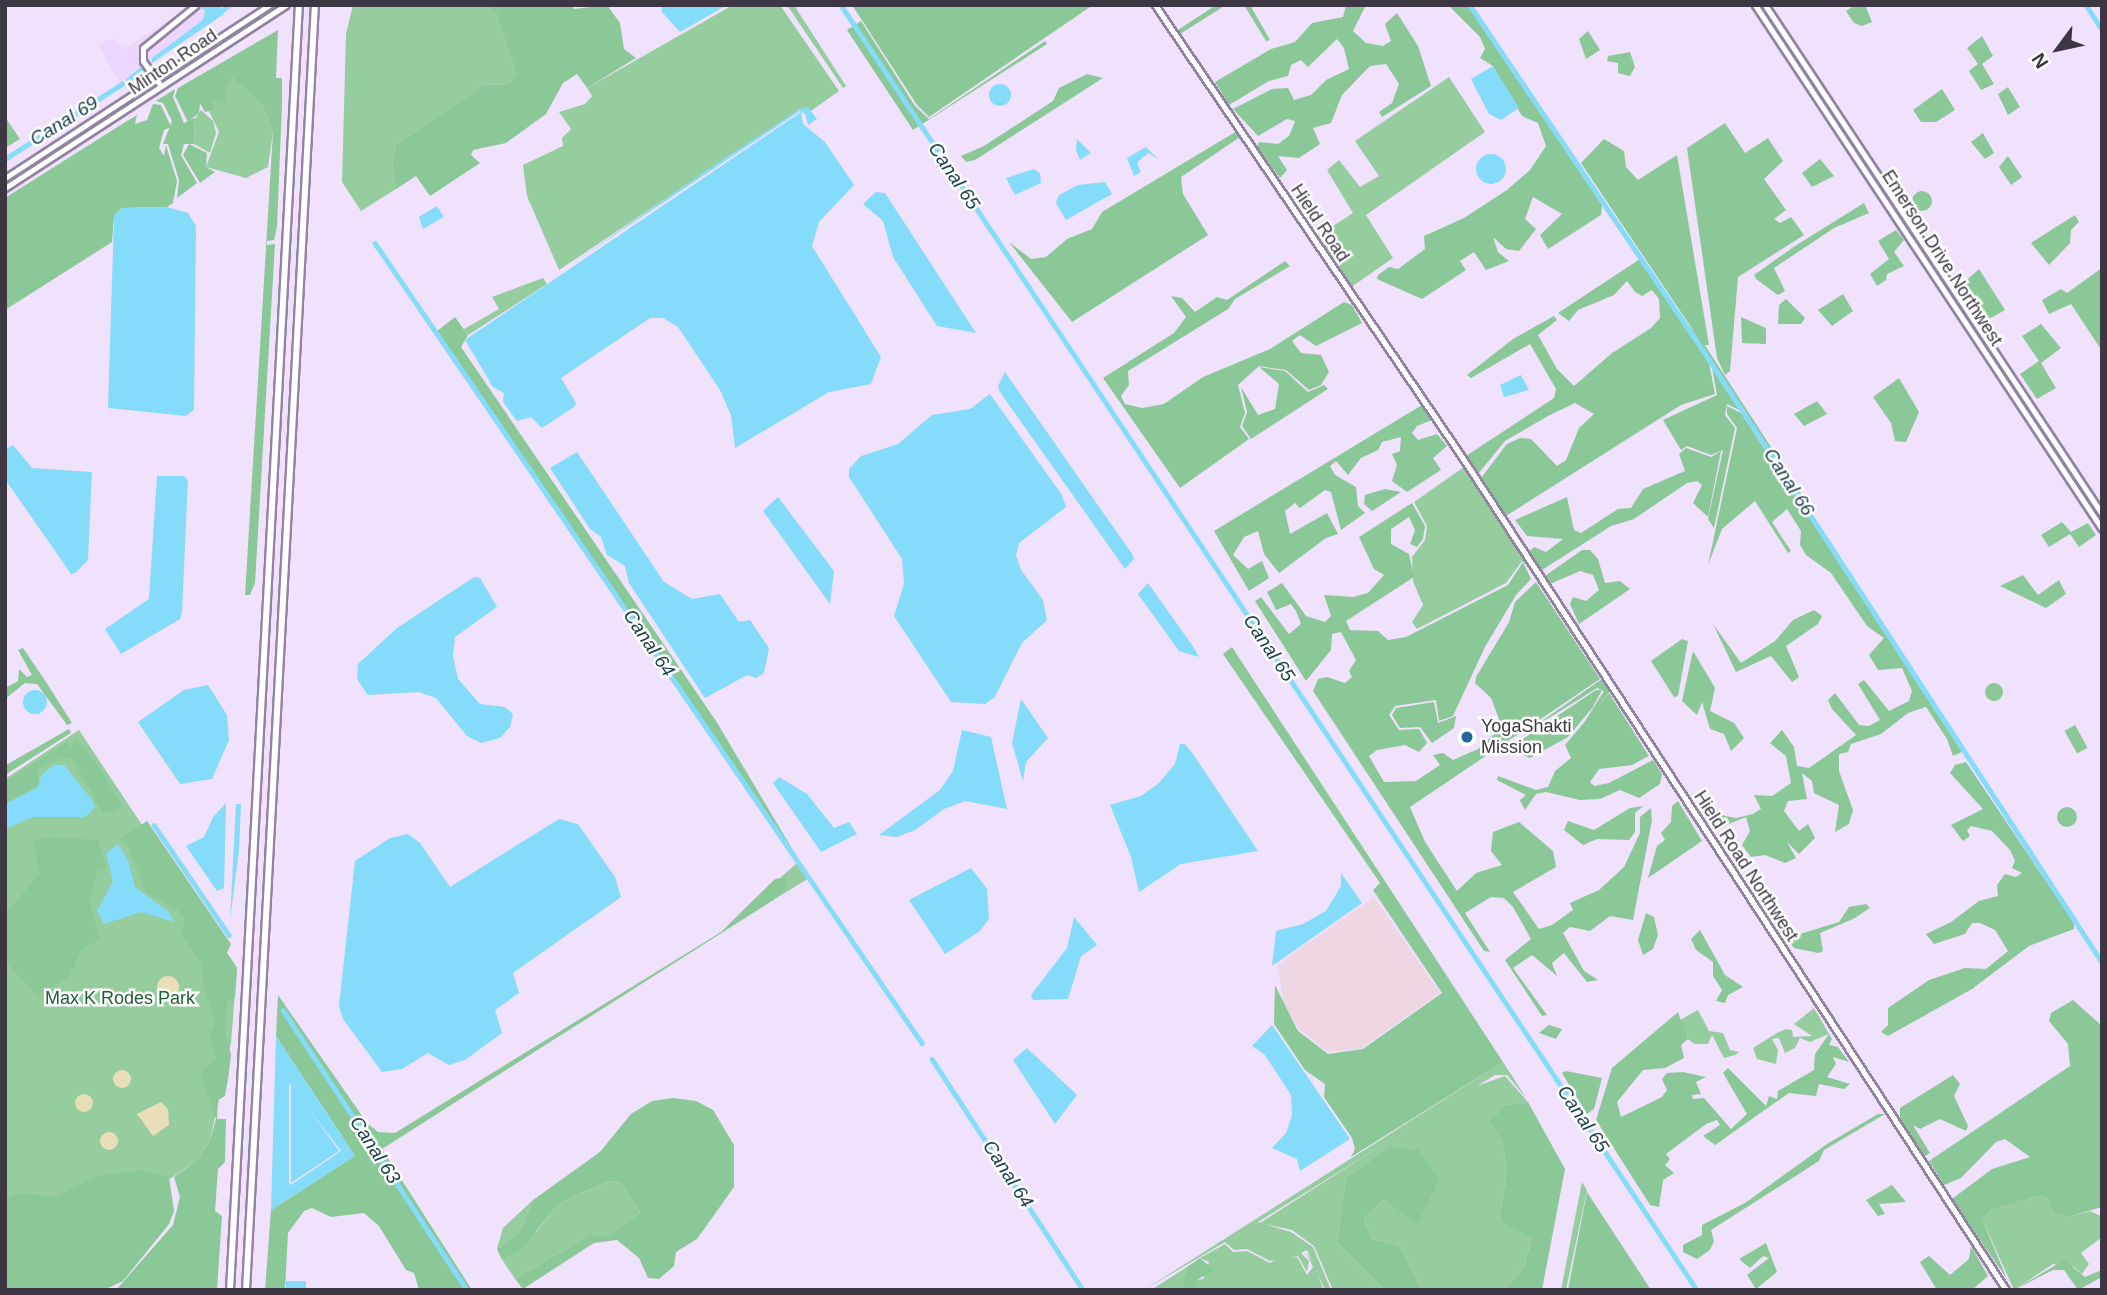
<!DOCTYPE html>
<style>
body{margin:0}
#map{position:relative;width:2107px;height:1295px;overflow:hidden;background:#f0e1fc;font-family:Arial,sans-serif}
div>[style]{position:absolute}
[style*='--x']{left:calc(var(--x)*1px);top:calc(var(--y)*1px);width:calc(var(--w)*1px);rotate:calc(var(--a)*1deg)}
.built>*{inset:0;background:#ecd6fe}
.industrial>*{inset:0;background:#eed6e2}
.green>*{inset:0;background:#96cd9f}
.forest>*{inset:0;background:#8bc897;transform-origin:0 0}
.round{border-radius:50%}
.sand>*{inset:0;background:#e8deb9}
.water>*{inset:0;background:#85dbfa;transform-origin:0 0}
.canal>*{height:4.5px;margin:-2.25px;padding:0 2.25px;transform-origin:2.25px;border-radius:2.25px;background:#85dbfa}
.roads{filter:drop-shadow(2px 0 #9382a1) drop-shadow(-2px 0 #9382a1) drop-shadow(0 2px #9382a1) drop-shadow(0 -2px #9382a1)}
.secondary>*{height:5px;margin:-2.5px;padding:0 2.5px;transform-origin:2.5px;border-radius:2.5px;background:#fff}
.highway>*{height:6px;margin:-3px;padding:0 3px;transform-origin:3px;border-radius:3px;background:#fff}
.dots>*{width:19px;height:19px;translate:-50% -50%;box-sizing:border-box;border:4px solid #fff;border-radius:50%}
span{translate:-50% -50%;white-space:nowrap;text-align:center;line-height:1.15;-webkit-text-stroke:5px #fff;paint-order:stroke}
.street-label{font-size:18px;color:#3d3643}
.poi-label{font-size:18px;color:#3d3643}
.left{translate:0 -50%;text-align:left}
.park-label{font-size:18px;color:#1f5f31}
.water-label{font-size:19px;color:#1a414e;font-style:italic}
.frame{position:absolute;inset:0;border:7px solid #3d3643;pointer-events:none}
.north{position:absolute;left:2023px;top:14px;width:70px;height:70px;-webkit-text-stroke:5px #fff;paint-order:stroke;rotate:237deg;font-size:19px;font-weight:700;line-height:28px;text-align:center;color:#3d3643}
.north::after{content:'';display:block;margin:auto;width:24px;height:32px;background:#3d3643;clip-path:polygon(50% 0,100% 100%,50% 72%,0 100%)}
</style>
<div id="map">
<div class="built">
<i style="clip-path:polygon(194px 5px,144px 43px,140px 57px,144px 68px,121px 84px,98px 45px,113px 38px,123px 49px)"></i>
<i style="clip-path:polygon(199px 6px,204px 8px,203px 20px,148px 65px,145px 49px)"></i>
</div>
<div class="industrial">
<i style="clip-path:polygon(1374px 897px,1440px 993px,1362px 1048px,1328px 1052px,1300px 1030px,1284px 1004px,1277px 965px)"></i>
</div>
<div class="green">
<i style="clip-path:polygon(353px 5px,486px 5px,496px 13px,516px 73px,509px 84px,483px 85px,396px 145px,392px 164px,396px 189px,361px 211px,342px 182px,346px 34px)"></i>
<i style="clip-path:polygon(733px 5px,780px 5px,839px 91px,811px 111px,800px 109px,559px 270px,527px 196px,523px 165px,563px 146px,562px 138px,571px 129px,559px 112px,585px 104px,592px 96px,587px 88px)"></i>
<i style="clip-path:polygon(787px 5px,794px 5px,846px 86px,843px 88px)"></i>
<i style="clip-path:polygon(1449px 77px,1485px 132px,1366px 215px,1393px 258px,1350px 288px,1316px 237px,1353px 213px,1327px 170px,1339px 160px,1360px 187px,1379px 176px,1355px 141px)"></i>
<i style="clip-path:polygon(232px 78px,262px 104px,273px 132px,268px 167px,246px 178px,206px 167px,219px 132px,209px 111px,213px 110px,213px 97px)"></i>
<i style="clip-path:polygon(201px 110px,213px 121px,216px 133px,210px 153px,194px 144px,195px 119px)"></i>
<i style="clip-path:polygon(543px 278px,547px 284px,468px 335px,464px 329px,499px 309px,492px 297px)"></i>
<i style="clip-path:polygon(1464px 467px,1532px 568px,1522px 561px,1506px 583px,1417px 629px,1412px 622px,1423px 605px,1413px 581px,1412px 557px,1425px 540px,1427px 526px,1414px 502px)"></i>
<i style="clip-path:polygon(79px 730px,237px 968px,231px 1043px,210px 1141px,195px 1162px,5px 1290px,5px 779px)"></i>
<i style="clip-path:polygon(798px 862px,809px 878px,775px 899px,786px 891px,786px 877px,779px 879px)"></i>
<i style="clip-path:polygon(1814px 1008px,1829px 1034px,1810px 1042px,1800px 1038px,1795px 1048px,1785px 1053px,1779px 1038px,1772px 1039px,1778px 1050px,1776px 1064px,1757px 1059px,1753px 1048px,1777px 1033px,1786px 1029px,1792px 1030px,1793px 1037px,1812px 1036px,1794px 1024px)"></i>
<i style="clip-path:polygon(1698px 1010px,1709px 1031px,1723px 1033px,1730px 1050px,1739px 1052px,1735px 1055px,1724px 1058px,1712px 1035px,1708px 1044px,1694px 1044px,1688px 1039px,1680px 1020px)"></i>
<i style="clip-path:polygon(1503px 1062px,1527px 1099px,1507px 1075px,1495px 1075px,1258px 1222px,1291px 1232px,1313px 1247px,1331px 1290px,1325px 1290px,1307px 1250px,1301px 1253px,1309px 1261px,1307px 1272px,1298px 1256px,1270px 1261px,1247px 1249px,1234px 1250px,1225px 1242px,1144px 1290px)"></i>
<i style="clip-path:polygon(1505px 1076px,1528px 1102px,1507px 1105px,1501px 1139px,1507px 1169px,1499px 1221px,1531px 1237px,1525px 1265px,1505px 1290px,1422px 1290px,1399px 1245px,1372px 1239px,1364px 1218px,1383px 1200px,1418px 1222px,1440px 1180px,1389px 1149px,1346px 1180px,1337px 1242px,1385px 1290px,1333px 1290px,1314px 1246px,1292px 1230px,1260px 1223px,1471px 1088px)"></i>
<i style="clip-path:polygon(608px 1181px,622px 1183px,640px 1213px,612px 1236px,588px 1236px,515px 1279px,501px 1258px,536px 1232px,558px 1204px)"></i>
<i style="clip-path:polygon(1582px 1182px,1587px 1190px,1566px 1290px,1561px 1290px)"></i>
<i style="clip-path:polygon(2039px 1196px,2048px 1199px,2053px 1213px,2067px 1217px,2090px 1211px,2101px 1216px,2102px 1237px,2081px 1253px,2089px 1264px,2082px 1274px,2074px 1267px,2053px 1264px,2014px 1290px,1983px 1221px,1989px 1211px)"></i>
<i style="clip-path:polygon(533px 1200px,519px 1233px,497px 1249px,503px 1228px)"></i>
<i style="clip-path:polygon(1225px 1244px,1233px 1252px,1247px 1251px,1270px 1263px,1278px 1258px,1297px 1257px,1307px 1275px,1313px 1267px,1306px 1252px,1316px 1267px,1323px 1290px,1200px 1290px,1194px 1280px,1203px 1279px,1209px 1262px,1200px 1258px)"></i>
<i style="clip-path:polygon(1187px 1267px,1181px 1290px,1151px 1290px)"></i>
</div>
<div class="forest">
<i style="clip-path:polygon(486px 5px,571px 5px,574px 9px,607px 5px,620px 23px,624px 49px,636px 58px,587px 88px,577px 74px,563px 83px,546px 114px,506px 143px,473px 150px,471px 155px,480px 163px,430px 196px,416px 176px,396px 189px,392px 164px,396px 145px,483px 85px,509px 84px,516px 73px,496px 13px)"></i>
<i style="clip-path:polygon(852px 5px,1093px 5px,929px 117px,917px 105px)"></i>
<i style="clip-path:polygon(1216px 5px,1226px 5px,1180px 34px,1178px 30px)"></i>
<i style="clip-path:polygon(1244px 5px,1250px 5px,1270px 40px,1266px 41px)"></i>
<i style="clip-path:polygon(1346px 5px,1366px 5px,1353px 31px,1366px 43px,1383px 46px,1391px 41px,1385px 24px,1397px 13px,1418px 46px,1431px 86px,1382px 117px,1379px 112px,1392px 103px,1399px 84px,1386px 64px,1370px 66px,1342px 95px,1331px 123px,1313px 128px,1320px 144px,1299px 158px,1278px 156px,1287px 170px,1280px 178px,1257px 147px,1259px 142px,1278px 144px,1289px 136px,1295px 121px,1287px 119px,1258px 136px,1233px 109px,1272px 89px,1288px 88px,1294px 100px,1311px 95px,1326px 80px,1349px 69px,1344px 48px,1337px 39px,1308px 67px,1301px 60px,1291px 65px,1288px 76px,1269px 81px,1229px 105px,1215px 82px,1271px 49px,1295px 42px,1312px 23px,1343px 17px)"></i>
<i style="clip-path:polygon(1448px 5px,1467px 5px,1602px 205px,1601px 215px,1548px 249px,1540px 235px,1562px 214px,1533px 197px,1525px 219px,1536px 229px,1519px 251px,1506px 249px,1493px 237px,1498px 252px,1509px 261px,1486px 270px,1474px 252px,1460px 261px,1466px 270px,1422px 299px,1377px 279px,1378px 275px,1389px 267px,1398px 269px,1425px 249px,1424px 236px,1464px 218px,1507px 190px,1530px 170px,1546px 146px,1538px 123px,1522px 116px,1493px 66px,1480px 58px,1485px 49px,1480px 37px)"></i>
<i style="clip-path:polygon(1855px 5px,1865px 5px,1872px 22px,1862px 26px,1854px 23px,1846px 11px)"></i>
<i style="clip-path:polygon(861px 21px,915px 106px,929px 119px,1045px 41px,1047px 44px,913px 130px,847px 30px)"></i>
<i style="clip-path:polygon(278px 30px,276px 78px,282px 78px,282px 105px,277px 227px,274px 240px,267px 241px,267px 245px,275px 244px,255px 583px,250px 595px,245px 595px,273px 132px,262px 104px,232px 78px,225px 86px,225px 102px,221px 105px,213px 98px,213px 110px,205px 112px,200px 103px,199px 113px,188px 122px,175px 96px,178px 88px)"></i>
<i style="clip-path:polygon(1588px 31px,1600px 50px,1586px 59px,1579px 39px)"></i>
<i style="clip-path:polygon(1982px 36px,1993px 56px,1982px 64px,1994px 84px,1981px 90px,1969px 71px,1978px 64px,1967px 48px)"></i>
<i style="clip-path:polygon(1630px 52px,1635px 67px,1630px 76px,1618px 73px,1618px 63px,1607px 61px,1608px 56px)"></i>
<i style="clip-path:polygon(1087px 74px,1103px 78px,975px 160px,966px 162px,961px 156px,984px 146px,1053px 101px,1059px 88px)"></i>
<i style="clip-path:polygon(2008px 87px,2020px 107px,2008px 115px,1998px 94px)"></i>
<i style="clip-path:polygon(175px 89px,173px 97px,184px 123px,195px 118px,194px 144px,184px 144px,181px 155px,197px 183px,177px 198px,179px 180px,168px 144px,163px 144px,172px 121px,163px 103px,156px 101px)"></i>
<i style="clip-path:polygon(1942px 89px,1955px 110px,1936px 122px,1921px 122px,1913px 110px)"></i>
<i style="clip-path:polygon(153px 104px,161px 105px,171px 127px,164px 130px,159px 148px,164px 156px,166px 145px,177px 181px,173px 203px,167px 207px,122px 208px,114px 216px,112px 242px,5px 310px,5px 198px,127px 121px,137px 115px,135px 124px,147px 120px)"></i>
<i style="clip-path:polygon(5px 117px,20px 139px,5px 148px)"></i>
<i style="clip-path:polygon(1725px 123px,1745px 153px,1768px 138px,1783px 161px,1764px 179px,1786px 210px,1774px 219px,1780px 223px,1791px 217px,1804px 235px,1738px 277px,1730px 371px,1725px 375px,1717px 358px,1687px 148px)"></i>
<i style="clip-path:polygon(1237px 131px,1240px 137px,1181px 177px,1183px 194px,1208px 235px,1072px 322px,1009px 242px,1031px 259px,1046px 257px,1067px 239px,1092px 229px,1102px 212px)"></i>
<i style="clip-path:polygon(1983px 133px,1994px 153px,1985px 159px,1971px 142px)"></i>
<i style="clip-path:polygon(1604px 139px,1624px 151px,1626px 167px,1638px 180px,1677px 155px,1709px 345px,1703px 345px,1581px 163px)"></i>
<i style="clip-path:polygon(189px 144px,207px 153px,206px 167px,215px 172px,200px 183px,183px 155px)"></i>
<i style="clip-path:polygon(2008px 156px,2022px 177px,2011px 185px,1999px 167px)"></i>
<i style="clip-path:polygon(1820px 159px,1834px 176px,1812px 187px,1802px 173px)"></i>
<i class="round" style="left:1912px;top:191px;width:20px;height:20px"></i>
<i style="clip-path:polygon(1864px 203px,1869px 213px,1834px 228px,1774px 268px,1785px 291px,1778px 295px,1756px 279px,1754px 275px,1795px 246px)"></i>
<i style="clip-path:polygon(2075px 215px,2079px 222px,2071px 230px,2070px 243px,2049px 265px,2031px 243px)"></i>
<i style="clip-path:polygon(1896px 230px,1904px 240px,1894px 252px,1904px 266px,1887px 274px,1886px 280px,1877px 286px,1870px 274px,1889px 259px,1878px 241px)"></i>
<i style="clip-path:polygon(1640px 259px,1709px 363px,1715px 394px,1681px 405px,1506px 516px,1481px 478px,1507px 444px,1520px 438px,1531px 439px,1557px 466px,1566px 460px,1579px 428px,1594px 414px,1575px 403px,1548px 416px,1505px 441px,1478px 474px,1466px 456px,1554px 398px,1556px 389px,1530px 344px,1471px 378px,1467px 375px,1513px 339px,1554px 316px,1557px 320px,1538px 335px,1557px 369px,1574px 386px,1612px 353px,1651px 328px,1660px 318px,1659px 299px,1652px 290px,1642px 296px,1635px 292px,1627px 281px,1614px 295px,1578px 310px,1569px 321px,1558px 313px)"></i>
<i style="clip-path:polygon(1285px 261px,1290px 266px,1235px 299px,1228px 309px,1128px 371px,1129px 385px,1121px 396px,1125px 404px,1142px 408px,1164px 404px,1203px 377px,1270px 349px,1344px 302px,1352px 305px,1362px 323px,1316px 346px,1300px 335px,1292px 341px,1301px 353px,1321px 355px,1329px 372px,1321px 385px,1309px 390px,1286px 370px,1259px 366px,1238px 385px,1245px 413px,1240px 427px,1249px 439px,1180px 488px,1103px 378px,1174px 333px,1186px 317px,1171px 296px,1182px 298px,1195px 312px,1217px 297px,1227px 300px)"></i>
<i style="clip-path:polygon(2102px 268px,2100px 334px,2102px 351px,2071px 304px,2049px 314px,2042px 300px,2061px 289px,2067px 293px)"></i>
<i style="clip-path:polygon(1979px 269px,2005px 310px,1989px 319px,1982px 318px,1961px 285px)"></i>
<i style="clip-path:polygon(1843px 294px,1853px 311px,1832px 326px,1818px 310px)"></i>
<i style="clip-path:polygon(1786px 299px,1805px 318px,1801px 324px,1778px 324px,1779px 305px)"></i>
<i style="clip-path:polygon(1679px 313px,1706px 347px,1806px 501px,1804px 505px,1743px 412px,1727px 404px,1725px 415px,1735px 428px,1714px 528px,1708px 519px,1723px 450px,1711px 455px,1687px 446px,1681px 450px,1663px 420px,1717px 395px,1711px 362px)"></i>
<i style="clip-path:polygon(455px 317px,468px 335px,461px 347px,716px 721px,803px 867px,436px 332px)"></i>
<i style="clip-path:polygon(1741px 317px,1766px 328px,1766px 344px,1742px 343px)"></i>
<i style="clip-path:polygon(2041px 324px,2061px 348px,2041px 363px,2056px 388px,2037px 399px,2020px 374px,2039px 361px,2022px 336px)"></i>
<i style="clip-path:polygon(1259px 367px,1285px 371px,1308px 392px,1324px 385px,1328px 389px,1251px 439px,1242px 426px,1247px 412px,1241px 387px,1258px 415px,1275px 409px,1279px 384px)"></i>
<i style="clip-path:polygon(1899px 378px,1919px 412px,1906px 442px,1895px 441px,1891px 423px,1873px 397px)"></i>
<i style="clip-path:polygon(1817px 401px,1827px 414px,1804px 426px,1794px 414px)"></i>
<i style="clip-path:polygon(1422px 405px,1432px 420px,1417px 426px,1412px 433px,1418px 440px,1437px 434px,1447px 446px,1433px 458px,1441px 470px,1407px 492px,1392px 481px,1397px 465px,1392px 454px,1400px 451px,1401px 437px,1382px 442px,1378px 450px,1361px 458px,1348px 475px,1336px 461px,1330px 466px,1335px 475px,1356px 487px,1358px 506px,1365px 513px,1341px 530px,1331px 492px,1325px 490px,1300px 508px,1295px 503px,1285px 511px,1290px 534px,1327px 513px,1338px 534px,1326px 538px,1279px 573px,1264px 554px,1258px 531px,1244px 537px,1233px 555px,1248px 569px,1262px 561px,1269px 578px,1249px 591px,1214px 531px)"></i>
<i style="clip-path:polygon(1727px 406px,1741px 413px,1962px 752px,1953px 756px,1947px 739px,1926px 707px,1908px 713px,1881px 734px,1851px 744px,1848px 752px,1839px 754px,1839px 771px,1853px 810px,1849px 824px,1835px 832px,1839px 805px,1814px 793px,1812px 781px,1802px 773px,1807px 799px,1788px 801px,1784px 811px,1799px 831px,1808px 824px,1815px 838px,1799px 854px,1787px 842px,1796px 858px,1785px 863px,1765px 855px,1751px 857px,1742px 845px,1750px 831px,1746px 817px,1714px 830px,1704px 808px,1711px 804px,1725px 816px,1736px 818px,1753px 814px,1761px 809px,1754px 795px,1772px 796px,1791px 783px,1786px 756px,1770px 743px,1782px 730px,1794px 747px,1797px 766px,1809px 768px,1856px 735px,1832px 709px,1828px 700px,1835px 693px,1859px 725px,1869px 726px,1880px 720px,1858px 684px,1864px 680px,1889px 711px,1909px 701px,1912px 691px,1902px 668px,1878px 670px,1869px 655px,1884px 638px,1867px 626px,1831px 573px,1806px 555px,1800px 545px,1801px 531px,1787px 509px,1772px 522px,1791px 551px,1788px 553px,1755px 501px,1722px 529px,1708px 565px,1737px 428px,1727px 414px)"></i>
<i style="clip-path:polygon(1686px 448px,1711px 457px,1721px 451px,1708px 517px,1693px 503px,1702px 485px,1697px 481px,1687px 483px,1634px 519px,1611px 526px,1542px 570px,1529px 552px,1534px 547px,1546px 552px,1563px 539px,1527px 536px,1515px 520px,1567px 497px,1574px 530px,1581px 533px,1618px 509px,1631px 508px,1643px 489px,1685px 471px,1679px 454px)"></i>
<i style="clip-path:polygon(1385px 489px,1401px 492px,1372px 511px,1364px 504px,1365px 495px)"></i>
<i style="clip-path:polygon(1412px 503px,1425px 526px,1423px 539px,1417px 547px,1410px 544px,1415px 530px,1409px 517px,1391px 529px,1391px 544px,1409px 554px,1414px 577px,1346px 621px,1350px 630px,1378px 631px,1388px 640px,1406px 637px,1508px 585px,1523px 562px,1531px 579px,1516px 595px,1485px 647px,1453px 716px,1439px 721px,1436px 700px,1395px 706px,1389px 715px,1399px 730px,1419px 729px,1427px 743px,1419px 752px,1405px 745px,1377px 750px,1369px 756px,1384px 782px,1416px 781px,1440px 765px,1433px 755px,1443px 753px,1453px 760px,1478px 749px,1502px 727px,1491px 698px,1475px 683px,1476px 677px,1509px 622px,1515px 602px,1536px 582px,1600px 679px,1410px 807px,1425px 842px,1457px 891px,1476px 873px,1502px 865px,1491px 851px,1493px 832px,1519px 822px,1553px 851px,1556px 867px,1513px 892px,1539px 929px,1552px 925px,1573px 910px,1570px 903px,1599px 890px,1624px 867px,1640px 833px,1640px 817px,1651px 808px,1652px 820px,1633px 920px,1610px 916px,1590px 931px,1570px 927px,1563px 933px,1584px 971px,1598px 980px,1587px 982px,1564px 953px,1552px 963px,1557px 976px,1532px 955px,1513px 968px,1547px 1015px,1542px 1016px,1505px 960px,1531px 939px,1513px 907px,1504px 898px,1491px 897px,1465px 913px,1490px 952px,1484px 951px,1313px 691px,1318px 679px,1327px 677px,1345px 683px,1352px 677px,1349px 671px,1356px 660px,1341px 632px,1332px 634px,1331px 650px,1306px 681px,1255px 601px,1261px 597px,1289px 634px,1301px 624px,1296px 611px,1291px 604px,1276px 610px,1267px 592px,1282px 583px,1306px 616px,1325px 622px,1331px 616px,1324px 595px,1353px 597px,1368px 593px,1384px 575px,1374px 569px,1359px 537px)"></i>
<i style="clip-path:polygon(2062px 522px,2071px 532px,2088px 523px,2096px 535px,2079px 547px,2070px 534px,2049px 547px,2041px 535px)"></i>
<i style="clip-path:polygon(1582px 550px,1590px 550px,1598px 559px,1605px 583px,1620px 581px,1630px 589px,1579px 624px,1570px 604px,1573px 597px,1586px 601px,1599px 590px,1593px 575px,1580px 571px,1550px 584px,1545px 576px)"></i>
<i style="clip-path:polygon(2023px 575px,2038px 595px,2059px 580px,2066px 594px,2046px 608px,2000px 586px)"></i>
<i style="clip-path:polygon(1543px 588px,1642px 737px,1640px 738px,1610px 691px,1582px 726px,1604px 691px,1597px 688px,1522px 735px,1602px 679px)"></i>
<i style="clip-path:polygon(1814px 610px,1822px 616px,1818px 624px,1786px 646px,1799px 677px,1792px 682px,1771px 656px,1736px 672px,1713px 624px,1741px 663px,1775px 641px,1793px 620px)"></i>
<i style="clip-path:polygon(1682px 639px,1688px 641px,1678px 696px,1674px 697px,1651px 661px)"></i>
<i style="clip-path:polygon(1232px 647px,1503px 1062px,1351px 1157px,1355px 1149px,1352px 1138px,1324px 1097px,1325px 1084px,1305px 1070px,1274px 1024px,1275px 985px,1298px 1031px,1328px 1054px,1363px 1049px,1442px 993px,1373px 890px,1380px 883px,1223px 654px)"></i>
<i style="clip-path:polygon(23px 648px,46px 682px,72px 723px,67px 725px,37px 684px,25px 683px,5px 699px,5px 688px,18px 681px,19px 669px,27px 677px,32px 675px,18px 650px)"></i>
<i style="clip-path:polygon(1693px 651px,1715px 688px,1710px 711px,1734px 723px,1744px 738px,1731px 751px,1724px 734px,1710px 729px,1702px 702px,1697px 715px,1682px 701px)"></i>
<i class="round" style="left:1985px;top:683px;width:18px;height:18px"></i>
<i style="clip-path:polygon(1596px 690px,1602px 690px,1593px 707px,1568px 737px,1530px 758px,1508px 749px)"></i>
<i style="clip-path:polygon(1609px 693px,1649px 756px,1632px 765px,1599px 769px,1590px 782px,1594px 786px,1609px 783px,1653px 760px,1662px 774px,1660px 784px,1639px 798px,1620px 790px,1600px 799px,1580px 800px,1546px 792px,1536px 794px,1525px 810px,1520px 800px,1526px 795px,1497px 780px,1498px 776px,1536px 790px,1548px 787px,1555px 771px,1571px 758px,1565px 745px)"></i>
<i style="clip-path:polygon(1434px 702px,1438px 723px,1456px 716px,1454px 728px,1432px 743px,1420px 727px,1400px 728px,1392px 715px,1396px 708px)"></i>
<i style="left:2075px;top:725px;width:26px;height:12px;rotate:61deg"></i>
<i style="clip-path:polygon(69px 729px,71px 733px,5px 775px,6px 765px)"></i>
<i style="clip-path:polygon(76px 739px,102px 770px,122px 807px,104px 814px,72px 758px,65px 757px,38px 768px,38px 787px,5px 804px,5px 782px,66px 743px,72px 747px)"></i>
<i style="clip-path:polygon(1966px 762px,2074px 923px,2074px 929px,2029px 946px,1972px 989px,1888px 1036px,1881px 1032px,1888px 1025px,1888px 1008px,1929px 980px,1965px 968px,1986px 969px,2008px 951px,1995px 930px,1980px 923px,1972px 923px,1965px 934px,1934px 944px,1926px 934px,1951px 922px,1979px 901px,1998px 896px,1997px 885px,2005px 874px,2016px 877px,2022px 873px,2012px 868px,2015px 861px,2010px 850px,1992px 831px,1971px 826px,1967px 830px,1970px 836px,1963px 841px,1951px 825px,1983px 809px,1950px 773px,1955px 765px)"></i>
<i style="clip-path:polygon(1678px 801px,1702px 841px,1648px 878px,1657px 846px,1665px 840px,1661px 833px,1671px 822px,1672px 806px)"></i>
<i style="clip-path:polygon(1643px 806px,1635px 813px,1635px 832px,1629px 840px,1597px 839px,1583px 845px,1564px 830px,1568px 821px,1594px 830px,1630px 808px)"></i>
<i class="round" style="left:2057px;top:807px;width:20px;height:20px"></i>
<i style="clip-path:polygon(147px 821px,231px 944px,227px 953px,237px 968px,235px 998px,227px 1002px,225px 1030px,231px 1055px,228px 1079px,225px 1096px,218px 1100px,217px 1119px,226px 1119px,225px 1162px,218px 1169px,215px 1211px,222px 1216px,217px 1290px,116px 1290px,173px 1225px,180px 1197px,174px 1177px,195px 1162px,210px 1141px,216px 1119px,200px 1073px,216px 1059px,210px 1035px,216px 1022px,205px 992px,201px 963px,181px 933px,185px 921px,178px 910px,145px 891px,128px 845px,119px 839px)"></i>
<i style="clip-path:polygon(49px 837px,98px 840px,106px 869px,97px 872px,89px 902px,100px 939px,81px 950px,69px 977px,37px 995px,5px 961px,5px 914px,40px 873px,33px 841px)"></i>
<i style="clip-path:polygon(786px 877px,786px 891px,775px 899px,382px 1149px,472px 1290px,419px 1290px,414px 1273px,406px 1270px,379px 1226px,364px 1213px,331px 1217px,312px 1208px,304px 1211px,288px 1233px,285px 1290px,265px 1290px,271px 1210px,355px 1156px,276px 1036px,278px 995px,367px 1123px,378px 1132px,395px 1133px,721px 932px,775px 879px)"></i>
<i style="clip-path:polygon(1866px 904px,1870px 908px,1853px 919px,1820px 933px,1823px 951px,1818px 953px,1794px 948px,1787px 938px,1839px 922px,1849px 907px)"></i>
<i style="clip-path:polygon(1646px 913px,1654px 917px,1658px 935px,1653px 949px,1643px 955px,1638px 940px)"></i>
<i style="clip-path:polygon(1700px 930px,1725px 975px,1743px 987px,1728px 995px,1725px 1003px,1716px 1001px,1722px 990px,1713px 976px,1713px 962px,1696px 950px,1691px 939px)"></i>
<i style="clip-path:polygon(2073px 1000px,2102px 1026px,2102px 1207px,2067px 1217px,2053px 1213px,2048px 1199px,2039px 1196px,1989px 1211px,1983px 1221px,2007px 1279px,1952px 1199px,1992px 1169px,2030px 1157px,2005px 1139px,1996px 1142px,1961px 1178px,1944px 1185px,1929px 1161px,2070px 1066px,2068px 1044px,2049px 1021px,2051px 1013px)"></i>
<i style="clip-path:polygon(1678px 1012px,1688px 1039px,1681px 1045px,1684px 1058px,1665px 1068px,1643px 1070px,1617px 1102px,1621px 1117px,1662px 1097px,1667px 1090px,1662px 1079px,1667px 1073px,1683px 1072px,1706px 1077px,1696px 1082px,1701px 1094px,1692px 1095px,1693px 1099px,1704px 1098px,1731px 1129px,1747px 1114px,1723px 1073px,1728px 1068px,1766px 1106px,1769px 1096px,1777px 1099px,1778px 1091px,1814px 1070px,1815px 1054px,1829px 1034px,1832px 1039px,1829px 1045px,1838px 1047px,1849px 1062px,1833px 1057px,1836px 1064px,1827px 1077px,1850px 1084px,1844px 1089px,1819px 1084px,1816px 1096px,1789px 1093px,1715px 1145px,1703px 1136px,1720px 1125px,1717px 1120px,1706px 1124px,1666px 1154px,1670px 1159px,1665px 1165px,1674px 1173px,1663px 1180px,1659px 1207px,1650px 1205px,1596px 1120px,1612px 1068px)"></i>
<i style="clip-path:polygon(1549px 1025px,1562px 1029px,1556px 1039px,1539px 1033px)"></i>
<i style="clip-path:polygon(1566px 1071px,1602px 1078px,1594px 1109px,1587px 1114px,1562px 1073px)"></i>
<i style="clip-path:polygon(1953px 1075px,1960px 1084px,1954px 1096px,1968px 1126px,1966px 1131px,1940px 1119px,1920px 1129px,1913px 1125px,1930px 1153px,1925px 1156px,1900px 1119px,1900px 1108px)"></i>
<i style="clip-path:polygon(673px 1098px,696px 1101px,713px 1110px,734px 1145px,734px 1187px,697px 1239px,676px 1252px,674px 1266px,659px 1279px,648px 1278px,639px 1258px,617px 1240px,594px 1243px,523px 1289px,515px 1279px,588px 1236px,612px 1235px,640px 1213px,622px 1183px,608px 1181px,558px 1204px,520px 1251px,501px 1258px,497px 1249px,519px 1233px,533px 1200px,600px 1152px,631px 1114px,652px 1101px)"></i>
<i style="clip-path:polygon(1528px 1102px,1565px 1169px,1542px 1290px,1505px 1290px,1525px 1265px,1531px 1238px,1499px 1221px,1507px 1169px,1501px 1139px,1490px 1121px,1507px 1105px)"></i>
<i style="clip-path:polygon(1878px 1114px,1885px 1114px,1824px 1150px,1819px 1161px,1711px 1230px,1714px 1241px,1710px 1250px,1697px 1259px,1683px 1252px,1683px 1245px,1702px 1235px,1702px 1225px,1745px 1203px,1827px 1144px)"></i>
<i style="clip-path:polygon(1389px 1148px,1419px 1150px,1440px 1180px,1418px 1223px,1383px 1200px,1364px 1218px,1372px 1239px,1399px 1245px,1422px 1290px,1385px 1290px,1337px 1242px,1346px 1179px)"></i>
<i style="clip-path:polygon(142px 1170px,169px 1177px,174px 1211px,169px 1224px,123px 1281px,104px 1290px,5px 1290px,5px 1199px,18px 1194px,56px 1196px,99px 1176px)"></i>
<i style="clip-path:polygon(1892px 1185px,1906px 1202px,1879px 1204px,1885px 1214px,1878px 1216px,1866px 1200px)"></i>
<i style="clip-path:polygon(1587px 1192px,1651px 1290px,1568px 1290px)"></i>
<i style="clip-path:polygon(1766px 1243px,1777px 1272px,1756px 1289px,1747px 1275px,1769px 1258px,1763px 1256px,1750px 1268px,1739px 1259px)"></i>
<i style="clip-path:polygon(1971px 1246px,1988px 1276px,1972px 1290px,1937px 1290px,1920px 1262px,1929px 1256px,1950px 1275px,1969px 1259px)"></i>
<i style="clip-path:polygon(1200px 1258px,1214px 1270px,1195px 1281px,1200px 1290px,1181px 1290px,1187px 1267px)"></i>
<i style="clip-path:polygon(2064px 1260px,2085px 1277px,2102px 1270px,2102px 1277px,2078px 1290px,2064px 1270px,2053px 1270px,2014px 1290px)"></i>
</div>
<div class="sand">
<i class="round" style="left:157px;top:976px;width:22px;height:22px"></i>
<i class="round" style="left:113px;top:1070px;width:18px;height:18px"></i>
<i class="round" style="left:75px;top:1094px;width:18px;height:18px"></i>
<i style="clip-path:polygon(161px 1102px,168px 1109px,169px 1125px,153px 1136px,137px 1114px)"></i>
<i class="round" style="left:100px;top:1132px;width:18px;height:18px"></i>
</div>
<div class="water">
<i style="clip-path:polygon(199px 5px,219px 5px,224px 14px,152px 63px,152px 58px,203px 20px,205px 11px)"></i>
<i style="clip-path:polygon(727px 5px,680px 32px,661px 11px,663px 5px)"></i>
<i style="clip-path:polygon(1493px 66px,1519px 108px,1501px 120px,1489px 114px,1471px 79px)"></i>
<i class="round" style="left:989px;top:84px;width:22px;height:22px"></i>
<i style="clip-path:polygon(808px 107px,817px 119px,808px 125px,805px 114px,800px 111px,573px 263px,710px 168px,800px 109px)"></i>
<i style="clip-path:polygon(801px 112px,803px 124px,825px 142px,854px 185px,819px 222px,812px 246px,881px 357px,871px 384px,829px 392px,735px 448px,731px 415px,720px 390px,678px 327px,663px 318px,650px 318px,561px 378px,576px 403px,574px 407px,542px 428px,531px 417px,517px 421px,503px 402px,504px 393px,493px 387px,465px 340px)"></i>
<i style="clip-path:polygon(1077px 139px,1091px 153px,1080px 160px,1076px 150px)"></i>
<i style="clip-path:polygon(1146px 147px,1160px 161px,1149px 153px,1143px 157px,1137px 163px,1141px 172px,1134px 176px,1127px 158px)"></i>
<i class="round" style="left:1476px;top:154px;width:30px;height:30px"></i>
<i style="clip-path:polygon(1034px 169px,1040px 173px,1041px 183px,1015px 195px,1006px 178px)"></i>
<i style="clip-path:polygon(1105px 182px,1112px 194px,1066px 220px,1056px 203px,1059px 195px,1078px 185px)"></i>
<i style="clip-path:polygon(876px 192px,885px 193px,976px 333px,937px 326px,893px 257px,883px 221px,863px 204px)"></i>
<i style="clip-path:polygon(437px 206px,444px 217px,423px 229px,419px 217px)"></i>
<i style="clip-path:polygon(167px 207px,188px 213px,196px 226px,194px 410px,186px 416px,108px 408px,114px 216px,122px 208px)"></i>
<i style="clip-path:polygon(1005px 372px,1132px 554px,1134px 559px,1125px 569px,1000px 392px,998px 386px)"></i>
<i style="clip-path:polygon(1521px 375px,1529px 390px,1504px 397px,1500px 385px)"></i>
<i style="clip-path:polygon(990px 394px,1062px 495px,1066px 507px,1019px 543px,1016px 555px,1021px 570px,1043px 600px,1047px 620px,1022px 643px,995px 697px,985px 704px,951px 702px,894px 616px,904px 584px,902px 559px,849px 477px,849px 469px,861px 456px,898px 444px,932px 415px,970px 409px)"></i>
<i style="clip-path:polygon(13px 445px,32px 468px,92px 472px,88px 560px,75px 573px,71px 574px,5px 479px,5px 450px)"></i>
<i style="clip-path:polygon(577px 452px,664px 582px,692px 599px,720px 594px,739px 622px,750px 620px,769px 648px,764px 673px,756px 678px,747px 675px,705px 698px,629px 583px,625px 566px,607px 555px,601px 537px,590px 529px,550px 468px)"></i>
<i style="clip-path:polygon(157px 476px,184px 476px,188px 480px,182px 612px,180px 619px,121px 654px,105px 629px,149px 599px)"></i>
<i style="clip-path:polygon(778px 497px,834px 571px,830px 604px,763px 511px)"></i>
<i style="clip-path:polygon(474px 577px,480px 578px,497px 607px,455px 637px,453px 656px,458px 679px,480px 704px,505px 707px,513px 714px,510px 727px,500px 738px,481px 743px,467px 736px,436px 698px,419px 692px,368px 695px,357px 679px,358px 664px,397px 628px)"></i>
<i style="clip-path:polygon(1148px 583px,1194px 648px,1199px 657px,1179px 651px,1138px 594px)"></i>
<i style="clip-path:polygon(208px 685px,227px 715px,229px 740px,212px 779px,180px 784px,138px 722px,184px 690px)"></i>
<i class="round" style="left:23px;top:690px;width:24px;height:24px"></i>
<i style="clip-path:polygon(1021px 699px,1048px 738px,1026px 762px,1023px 781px,1012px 743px)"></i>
<i style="clip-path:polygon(962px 730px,991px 737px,1007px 809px,965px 801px,944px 809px,915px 830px,897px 837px,879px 835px,940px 790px,953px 771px)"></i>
<i style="clip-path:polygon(1180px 744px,1185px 744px,1195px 757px,1258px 851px,1181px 864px,1139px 892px,1131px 857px,1110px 805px,1141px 796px,1159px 783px,1175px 764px)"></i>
<i style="clip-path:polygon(53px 765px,64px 765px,90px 797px,95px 806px,91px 812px,84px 817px,33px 817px,5px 829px,5px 804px,38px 787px,41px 776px)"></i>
<i style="clip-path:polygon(779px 777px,807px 794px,834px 828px,849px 822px,857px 834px,821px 852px,773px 783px)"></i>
<i style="clip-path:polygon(226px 803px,224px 888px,217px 891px,186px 846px,204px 837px,213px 817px)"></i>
<i style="clip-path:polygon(236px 804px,241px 804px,239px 851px,230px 920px)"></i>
<i style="clip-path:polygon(559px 819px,578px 824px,615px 877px,621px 897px,513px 973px,519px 993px,495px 1010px,502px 1033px,465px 1060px,449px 1065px,428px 1053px,402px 1069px,382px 1072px,343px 1019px,339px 1006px,355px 861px,390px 838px,408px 834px,420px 843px,450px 887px)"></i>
<i style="clip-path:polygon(118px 844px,128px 860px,135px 887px,169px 912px,174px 922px,141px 912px,104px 924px,97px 911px,113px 881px,106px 854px)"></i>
<i style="clip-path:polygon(971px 868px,987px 889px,989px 919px,980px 931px,945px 954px,909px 900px)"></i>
<i style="clip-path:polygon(1341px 873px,1362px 903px,1272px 966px,1276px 931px,1303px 924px,1326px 911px,1341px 886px)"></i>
<i style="clip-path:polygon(1074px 917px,1097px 945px,1081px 956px,1068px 999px,1033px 1000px,1031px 995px,1067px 948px)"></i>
<i style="clip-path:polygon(1272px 1025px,1350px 1139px,1300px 1171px,1297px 1159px,1272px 1148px,1286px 1133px,1292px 1115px,1291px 1095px,1265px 1055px,1252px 1046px)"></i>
<i style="clip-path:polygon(evenodd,276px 1036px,355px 1156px,271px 1210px,276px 1036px,289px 1083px,341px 1151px,291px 1185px,289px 1183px,289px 1083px)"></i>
<i style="clip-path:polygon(1027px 1048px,1077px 1095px,1055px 1124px,1013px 1060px)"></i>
<i style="clip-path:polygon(291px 1084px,339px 1151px,291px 1183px)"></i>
<i style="left:286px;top:1281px;width:20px;height:9px"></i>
</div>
<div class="canal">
<i style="--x:841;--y:5;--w:1544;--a:56.33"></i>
<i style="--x:1470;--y:5;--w:402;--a:56"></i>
<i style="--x:1695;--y:338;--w:745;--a:56.89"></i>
<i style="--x:2086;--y:5;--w:30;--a:57"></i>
<i style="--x:218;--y:13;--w:14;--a:-36"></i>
<i style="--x:128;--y:80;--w:19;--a:-39"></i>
<i style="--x:5;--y:159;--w:139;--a:-32.7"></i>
<i style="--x:375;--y:243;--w:969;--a:55.64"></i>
<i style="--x:154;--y:825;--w:133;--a:55.7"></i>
<i style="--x:283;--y:1010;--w:335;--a:56.7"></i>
<i style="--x:932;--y:1059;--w:276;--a:56.8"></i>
</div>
<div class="roads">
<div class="secondary">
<i style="--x:1155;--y:5;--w:546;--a:55.82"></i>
<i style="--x:1462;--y:457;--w:995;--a:56.85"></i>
<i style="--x:1755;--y:5;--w:628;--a:56.49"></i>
<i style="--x:1765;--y:5;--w:610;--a:56.49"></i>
<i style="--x:159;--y:83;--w:27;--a:-126"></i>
<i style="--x:143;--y:61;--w:13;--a:-90"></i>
<i style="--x:143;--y:48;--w:68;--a:-39.1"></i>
<i style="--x:5;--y:178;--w:316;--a:-33.2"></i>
<i style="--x:5;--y:188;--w:335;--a:-33.1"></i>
</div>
<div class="highway">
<i style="--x:230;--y:1290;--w:1287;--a:-86.93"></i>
<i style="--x:246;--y:1290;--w:1287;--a:-86.93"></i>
</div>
</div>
<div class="dots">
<i style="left:1467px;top:737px;background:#23669c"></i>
</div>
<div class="street-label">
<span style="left:173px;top:62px;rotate:-34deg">Minton Road</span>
<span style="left:1320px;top:223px;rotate:56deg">Hield Road</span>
<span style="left:1942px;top:258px;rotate:57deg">Emerson Drive Northwest</span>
<span style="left:1746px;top:866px;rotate:57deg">Hield Road Northwest</span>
</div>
<div class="poi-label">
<span class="left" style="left:1481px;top:737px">YogaShakti<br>Mission</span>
</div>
<div class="park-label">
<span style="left:120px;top:998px">Max K Rodes Park</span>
</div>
<div class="water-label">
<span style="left:64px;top:121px;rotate:-32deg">Canal 69</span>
<span style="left:954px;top:176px;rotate:56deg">Canal 65</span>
<span style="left:1789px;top:482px;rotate:57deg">Canal 66</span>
<span style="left:649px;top:643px;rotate:56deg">Canal 64</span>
<span style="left:1269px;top:648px;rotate:56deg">Canal 65</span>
<span style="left:1583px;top:1119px;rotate:56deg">Canal 65</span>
<span style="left:375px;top:1150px;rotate:57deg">Canal 63</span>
<span style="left:1008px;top:1174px;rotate:57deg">Canal 64</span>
</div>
<div class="frame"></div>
<div class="north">N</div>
</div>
